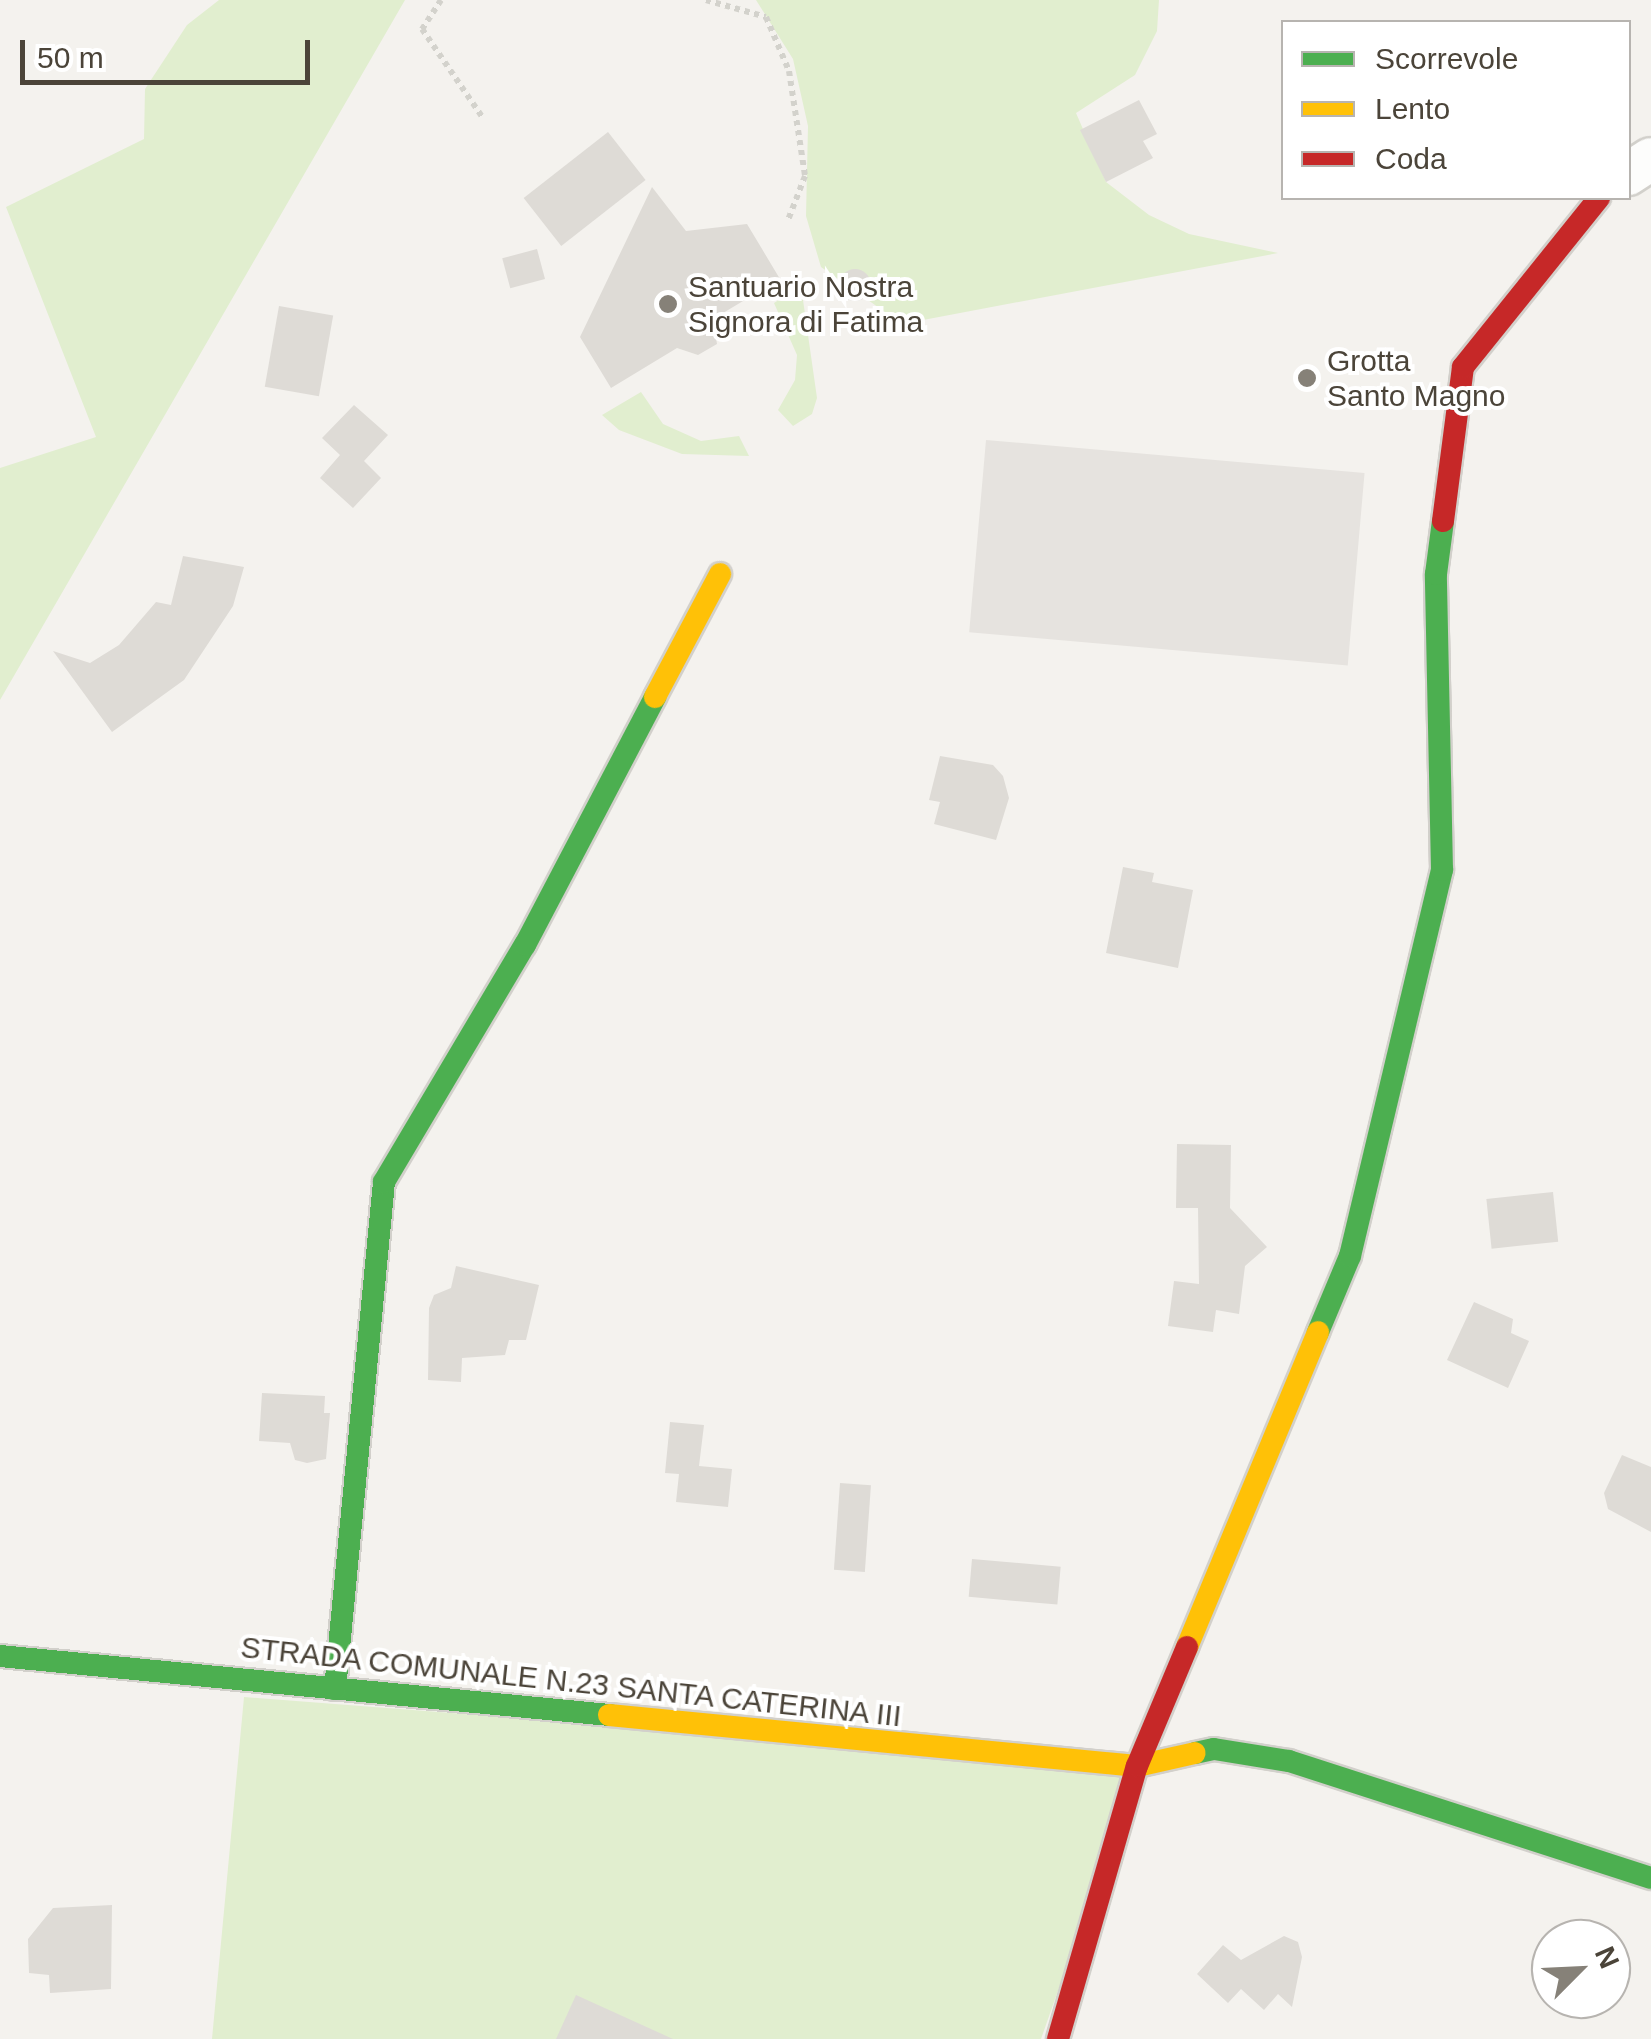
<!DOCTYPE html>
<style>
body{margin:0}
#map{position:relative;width:1651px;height:2039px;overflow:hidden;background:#f4f2ee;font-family:Arial,sans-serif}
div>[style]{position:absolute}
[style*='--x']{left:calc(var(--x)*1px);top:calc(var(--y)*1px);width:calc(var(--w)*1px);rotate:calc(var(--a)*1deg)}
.green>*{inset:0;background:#e1eecf}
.parking>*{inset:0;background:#e6e3df;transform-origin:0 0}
.building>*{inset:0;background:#dedbd6;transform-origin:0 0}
.round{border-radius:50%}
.path>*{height:6px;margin-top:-3px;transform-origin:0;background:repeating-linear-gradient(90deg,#d3d2cc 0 5px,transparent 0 10px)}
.roads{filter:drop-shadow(2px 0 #d2d0cb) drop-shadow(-2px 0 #d2d0cb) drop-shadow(0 2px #d2d0cb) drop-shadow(0 -2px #d2d0cb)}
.street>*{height:42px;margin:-21px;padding:0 21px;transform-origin:21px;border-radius:21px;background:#fdfdfc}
.fast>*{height:22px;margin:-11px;padding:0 11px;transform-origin:11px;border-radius:11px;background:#4caf50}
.slow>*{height:22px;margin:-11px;padding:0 11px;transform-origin:11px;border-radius:11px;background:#ffc107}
.jam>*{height:22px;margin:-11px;padding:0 11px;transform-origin:11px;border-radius:11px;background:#c62828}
.dots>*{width:28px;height:28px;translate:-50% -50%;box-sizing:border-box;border:5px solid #fff;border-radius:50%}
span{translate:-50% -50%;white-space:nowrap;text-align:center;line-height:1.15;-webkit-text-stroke:8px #fff;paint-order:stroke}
.poi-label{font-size:30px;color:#4b4439}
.left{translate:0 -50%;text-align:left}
.street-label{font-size:30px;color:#4b4439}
.legend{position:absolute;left:1281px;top:20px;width:350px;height:180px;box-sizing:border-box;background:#fff;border:2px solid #b7b4b0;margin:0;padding:12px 18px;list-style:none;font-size:30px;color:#4b4439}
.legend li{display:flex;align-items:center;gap:20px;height:50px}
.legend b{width:50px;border:2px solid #b7b4b0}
.north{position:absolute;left:1531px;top:1919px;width:100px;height:100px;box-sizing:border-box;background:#fff;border:2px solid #b7b4b0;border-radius:50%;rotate:66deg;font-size:28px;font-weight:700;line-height:40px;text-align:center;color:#4b4439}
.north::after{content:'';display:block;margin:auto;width:35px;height:45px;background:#868178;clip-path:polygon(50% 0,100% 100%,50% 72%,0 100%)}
.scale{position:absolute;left:20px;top:40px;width:290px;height:45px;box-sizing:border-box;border:5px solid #4b4439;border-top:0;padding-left:12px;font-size:30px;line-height:35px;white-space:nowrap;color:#4b4439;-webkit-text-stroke:8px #fff;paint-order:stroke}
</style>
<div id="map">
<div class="green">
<i style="clip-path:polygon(219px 0,405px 0,0 700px,0 468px,96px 437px,6px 207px,144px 139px,145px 89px,187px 25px)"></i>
<i style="clip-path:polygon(756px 0,1159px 0,1157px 31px,1135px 75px,1076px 113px,1106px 182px,1149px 215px,1189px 234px,1278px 253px,902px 324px,821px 267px,806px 216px,808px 126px,793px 59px)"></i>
<i style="clip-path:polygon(801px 286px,817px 398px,812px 414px,793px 426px,778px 410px,795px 380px,797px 355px,774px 303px)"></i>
<i style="clip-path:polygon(641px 392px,663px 424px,701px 441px,739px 436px,749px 456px,682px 454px,619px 430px,602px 415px)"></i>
<i style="clip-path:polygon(244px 1697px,1137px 1766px,1041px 2039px,212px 2039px)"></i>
</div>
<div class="parking">
<i style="left:986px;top:440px;width:380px;height:193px;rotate:5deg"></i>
</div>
<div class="building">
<i style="clip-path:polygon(1139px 100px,1157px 134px,1143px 141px,1153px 158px,1106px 182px,1080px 130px)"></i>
<i style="left:608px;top:132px;width:61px;height:107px;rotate:52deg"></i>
<i style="clip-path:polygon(652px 187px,686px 231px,747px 224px,780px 279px,713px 319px,717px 344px,698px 355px,677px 348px,611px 388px,580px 337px)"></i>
<i style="left:537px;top:249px;width:31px;height:36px;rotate:75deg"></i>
<i class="round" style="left:839px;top:269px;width:32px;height:32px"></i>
<i style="left:279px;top:306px;width:55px;height:82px;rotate:10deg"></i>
<i style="clip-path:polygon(354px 405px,388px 435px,364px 461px,381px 478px,353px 508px,320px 478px,340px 455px,322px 438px)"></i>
<i style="clip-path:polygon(183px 556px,244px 567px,233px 606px,184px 680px,112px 732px,53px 651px,90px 663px,119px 645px,156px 602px,171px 605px)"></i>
<i style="clip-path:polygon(940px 756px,993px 765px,1003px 776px,1009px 798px,996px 840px,934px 824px,940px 802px,929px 800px)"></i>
<i style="clip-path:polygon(1123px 867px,1154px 873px,1152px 882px,1193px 890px,1178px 968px,1106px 953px)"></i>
<i style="clip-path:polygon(1177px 1144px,1231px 1145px,1230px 1208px,1267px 1247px,1245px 1266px,1239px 1314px,1216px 1310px,1213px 1332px,1168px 1326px,1174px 1281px,1199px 1284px,1198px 1208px,1176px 1208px)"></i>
<i style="left:1553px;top:1192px;width:50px;height:67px;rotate:84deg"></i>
<i style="clip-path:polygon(456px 1266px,539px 1285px,526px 1340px,509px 1340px,505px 1355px,462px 1358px,461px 1382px,428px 1380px,429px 1308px,434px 1295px,451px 1288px)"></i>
<i style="clip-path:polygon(1474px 1302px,1513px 1319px,1511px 1333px,1529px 1341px,1508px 1388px,1447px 1360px)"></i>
<i style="clip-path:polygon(262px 1393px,325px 1396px,324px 1413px,330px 1413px,326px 1459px,307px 1463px,295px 1460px,290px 1443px,259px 1441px)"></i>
<i style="clip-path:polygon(670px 1422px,704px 1425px,699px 1466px,732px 1469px,728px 1507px,676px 1502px,679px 1474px,665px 1473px)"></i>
<i style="clip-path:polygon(1622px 1455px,1651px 1467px,1651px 1532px,1608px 1509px,1604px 1493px)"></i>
<i style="left:840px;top:1483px;width:31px;height:87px;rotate:4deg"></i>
<i style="left:972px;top:1559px;width:89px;height:38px;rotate:5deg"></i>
<i style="clip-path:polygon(112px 1905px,111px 1989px,50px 1993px,49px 1975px,29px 1973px,28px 1939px,53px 1908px)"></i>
<i style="clip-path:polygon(1284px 1936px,1298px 1942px,1302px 1957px,1292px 2007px,1278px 1994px,1264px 2010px,1241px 1989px,1228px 2003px,1197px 1974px,1223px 1945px,1241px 1960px)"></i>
<i style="clip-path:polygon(576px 1995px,673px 2039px,556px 2039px)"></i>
</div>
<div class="path">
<i style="--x:441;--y:0;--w:35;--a:123"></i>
<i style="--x:422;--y:29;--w:108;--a:55.6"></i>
<i style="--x:706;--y:0;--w:62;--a:15.8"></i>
<i style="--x:766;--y:17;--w:59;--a:66.9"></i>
<i style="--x:789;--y:71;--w:106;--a:81.3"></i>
<i style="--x:805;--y:176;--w:47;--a:111.1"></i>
</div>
<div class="roads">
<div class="street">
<i style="--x:1628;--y:174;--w:27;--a:-33"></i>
</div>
<div class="fast">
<i style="--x:1318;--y:1332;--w:82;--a:-67.2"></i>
<i style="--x:1350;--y:1256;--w:397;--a:-76.6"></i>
<i style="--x:1442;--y:870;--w:296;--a:-91.2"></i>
<i style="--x:1436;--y:574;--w:53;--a:-82.5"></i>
<i style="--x:0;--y:1656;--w:612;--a:5.53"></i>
<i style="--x:335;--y:1689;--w:509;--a:-84.48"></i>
<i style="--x:384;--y:1182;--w:276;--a:-59.3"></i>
<i style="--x:525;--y:945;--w:280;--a:-62.3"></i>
<i style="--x:1195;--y:1753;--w:19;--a:-12"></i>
<i style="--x:1214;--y:1749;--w:76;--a:9.1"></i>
<i style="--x:1289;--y:1761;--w:380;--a:17.9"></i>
</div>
<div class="slow">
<i style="--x:655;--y:697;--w:139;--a:-62.1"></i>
<i style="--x:1187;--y:1647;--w:341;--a:-67.4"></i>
<i style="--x:609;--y:1715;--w:530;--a:5.52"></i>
<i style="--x:1137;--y:1766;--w:59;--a:-12.6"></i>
</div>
<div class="jam">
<i style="--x:1443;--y:521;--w:155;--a:-82.6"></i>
<i style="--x:1463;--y:367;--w:217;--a:-51.2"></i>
<i style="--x:1058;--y:2039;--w:284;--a:-73.9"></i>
<i style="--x:1137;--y:1766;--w:129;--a:-67.2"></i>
</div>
</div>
<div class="dots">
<i style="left:668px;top:304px;background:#868178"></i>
<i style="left:1307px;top:378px;background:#868178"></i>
</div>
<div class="poi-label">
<span class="left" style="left:688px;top:304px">Santuario Nostra<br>Signora di Fatima</span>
<span class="left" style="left:1327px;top:378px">Grotta<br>Santo Magno</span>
</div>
<div class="street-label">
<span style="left:571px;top:1682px;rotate:6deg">STRADA COMUNALE N.23 SANTA CATERINA III</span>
</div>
<ul class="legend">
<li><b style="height:12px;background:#4caf50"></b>Scorrevole</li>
<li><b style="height:12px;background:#ffc107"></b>Lento</li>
<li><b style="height:12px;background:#c62828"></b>Coda</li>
</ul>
<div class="north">N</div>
<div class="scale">50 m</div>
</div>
